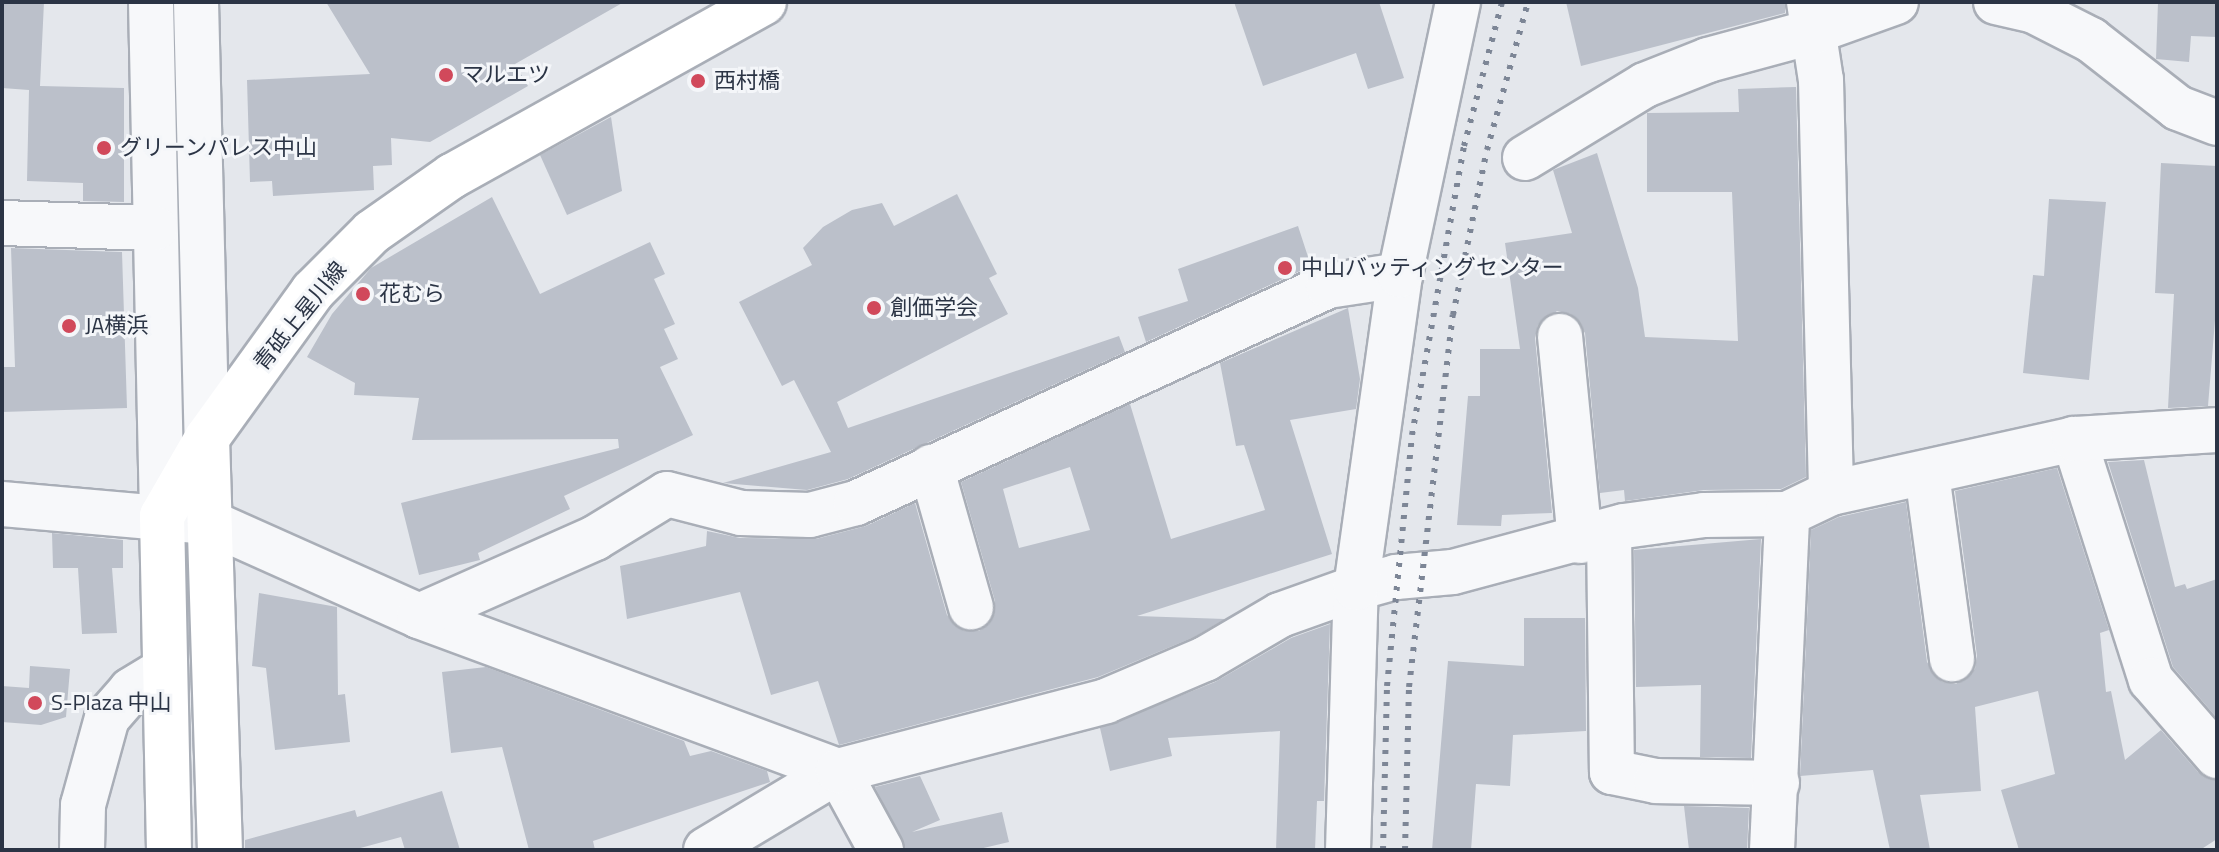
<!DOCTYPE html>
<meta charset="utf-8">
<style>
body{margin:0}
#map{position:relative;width:2219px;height:852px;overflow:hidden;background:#e4e7ec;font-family:"Titillium Web","Noto Sans JP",sans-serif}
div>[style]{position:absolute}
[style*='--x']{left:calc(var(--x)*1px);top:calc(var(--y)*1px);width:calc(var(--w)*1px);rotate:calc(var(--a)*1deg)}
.building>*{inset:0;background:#bbc0ca}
.roads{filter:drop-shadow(2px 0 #a9aeb7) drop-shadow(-2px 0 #a9aeb7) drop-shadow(0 2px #a9aeb7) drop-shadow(0 -2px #a9aeb7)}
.minor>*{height:44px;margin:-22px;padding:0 22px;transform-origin:22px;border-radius:22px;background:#f7f8fa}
.major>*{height:44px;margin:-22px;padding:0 22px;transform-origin:22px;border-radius:22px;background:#fff}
.rail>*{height:6px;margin-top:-3px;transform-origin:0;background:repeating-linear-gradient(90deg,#7d8696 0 4px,transparent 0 12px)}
.dots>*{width:22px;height:22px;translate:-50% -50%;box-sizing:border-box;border:4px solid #f4f6f9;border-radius:50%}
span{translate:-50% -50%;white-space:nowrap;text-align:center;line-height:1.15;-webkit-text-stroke:6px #f4f6f9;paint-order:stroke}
.poi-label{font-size:22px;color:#2b3445}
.left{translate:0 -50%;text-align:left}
.street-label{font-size:22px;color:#2b3445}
.frame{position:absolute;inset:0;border:4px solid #2b3445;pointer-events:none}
</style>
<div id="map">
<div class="building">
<i style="clip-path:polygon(2px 2px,44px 2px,40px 86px,124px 88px,124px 202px,83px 201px,83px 183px,27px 181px,29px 90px,2px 88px)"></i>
<i style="clip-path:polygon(326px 2px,624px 2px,515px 64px,528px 86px,430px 142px,391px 138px,392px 165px,373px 166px,374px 190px,273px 196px,272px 181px,250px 182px,247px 80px,370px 74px)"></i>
<i style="clip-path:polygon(1234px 2px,1379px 2px,1404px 78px,1368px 89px,1356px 53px,1263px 86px)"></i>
<i style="clip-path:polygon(1566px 2px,1785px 2px,1785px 13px,1581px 66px)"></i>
<i style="clip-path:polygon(2158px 2px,2217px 2px,2217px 37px,2191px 36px,2189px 62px,2156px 59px)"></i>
<i style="clip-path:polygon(1796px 87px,1806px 477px,1781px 489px,1704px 490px,1625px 501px,1624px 490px,1600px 493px,1585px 333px,1571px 314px,1557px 311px,1538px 325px,1535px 338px,1552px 513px,1502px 515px,1501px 526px,1457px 525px,1468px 396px,1480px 396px,1480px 349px,1520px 349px,1505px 243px,1572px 233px,1553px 170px,1597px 153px,1638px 288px,1645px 337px,1738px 341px,1732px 192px,1647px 192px,1647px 113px,1739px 112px,1738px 89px)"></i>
<i style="clip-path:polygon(611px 117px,622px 191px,567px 215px,540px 155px)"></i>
<i style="clip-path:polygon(2161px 163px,2217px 166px,2217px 296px,2208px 406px,2168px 408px,2174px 294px,2155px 293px)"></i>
<i style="clip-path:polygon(957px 194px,997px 274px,989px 278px,1008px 314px,837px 402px,848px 428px,1119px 336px,1125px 352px,848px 479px,807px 490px,723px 483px,831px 452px,794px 380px,782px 386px,739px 302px,812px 265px,803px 248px,823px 227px,852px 210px,882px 203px,894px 226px)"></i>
<i style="clip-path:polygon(492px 197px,540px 294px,650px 242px,665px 274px,654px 279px,675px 324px,664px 329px,678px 359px,660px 367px,693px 435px,564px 496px,570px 509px,478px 553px,480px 560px,419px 575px,401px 503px,619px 448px,618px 439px,412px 440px,419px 398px,354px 395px,355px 383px,307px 357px,332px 314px,371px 268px)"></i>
<i style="clip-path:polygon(2049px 199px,2106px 202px,2089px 380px,2023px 373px,2033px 275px,2044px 276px)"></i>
<i style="clip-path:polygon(1298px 226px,1311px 266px,1146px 342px,1138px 317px,1188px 301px,1178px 269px)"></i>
<i style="clip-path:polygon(11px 248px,122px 252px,127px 408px,2px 412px,2px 367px,15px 367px)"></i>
<i style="clip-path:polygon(evenodd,1348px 308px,1360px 379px,1356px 409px,1290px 420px,1332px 554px,1137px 616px,1225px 619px,1194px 637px,1098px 677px,839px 745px,818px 681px,771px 695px,740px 592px,627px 619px,620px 566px,706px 546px,707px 531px,740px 538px,816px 539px,866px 526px,915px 503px,947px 615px,964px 631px,979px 631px,989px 624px,995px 601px,961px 482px,1130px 404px,1171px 539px,1265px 510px,1244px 445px,1236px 446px,1220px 363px,1348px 308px,1070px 467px,1090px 530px,1019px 548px,1003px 489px,1070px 467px)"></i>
<i style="clip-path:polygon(2144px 460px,2175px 587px,2185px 584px,2187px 589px,2217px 579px,2217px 718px,2173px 667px,2108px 462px)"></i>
<i style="clip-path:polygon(2057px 468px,2109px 630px,2100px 633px,2106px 692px,2111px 691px,2125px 760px,2161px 730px,2198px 772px,2217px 780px,2217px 839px,2200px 850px,2019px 850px,2001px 790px,2055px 774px,2038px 691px,1975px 707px,1981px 791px,1920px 795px,1930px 850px,1890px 850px,1873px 770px,1800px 776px,1811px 530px,1839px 517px,1906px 502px,1927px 662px,1942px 682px,1956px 684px,1975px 669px,1977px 656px,1955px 491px)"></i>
<i style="clip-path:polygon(52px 533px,123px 540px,123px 568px,112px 568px,117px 633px,82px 634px,78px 568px,53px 568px)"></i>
<i style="clip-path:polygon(1761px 539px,1751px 758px,1700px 757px,1701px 685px,1636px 687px,1634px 550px)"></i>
<i style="clip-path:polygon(259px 593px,337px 607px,338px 695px,345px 694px,350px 742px,275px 750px,266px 668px,252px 666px)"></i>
<i style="clip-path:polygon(1524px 618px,1585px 618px,1586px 731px,1513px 735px,1510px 786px,1476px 784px,1471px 850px,1432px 850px,1448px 661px,1524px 666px)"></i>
<i style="clip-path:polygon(1330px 624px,1324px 801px,1317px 801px,1315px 850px,1276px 850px,1280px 731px,1168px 738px,1172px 756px,1110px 771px,1100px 728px,1215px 682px,1291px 638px)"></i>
<i style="clip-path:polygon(30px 666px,70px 669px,66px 717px,41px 725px,2px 722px,2px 686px,29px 688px)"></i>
<i style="clip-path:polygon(486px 667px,684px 741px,690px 756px,711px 751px,767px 771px,770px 782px,593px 841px,595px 850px,529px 850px,502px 747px,451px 753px,442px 672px)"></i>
<i style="clip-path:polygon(920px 776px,940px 820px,912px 832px,1002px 812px,1009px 842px,975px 850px,906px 850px,875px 787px)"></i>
<i style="clip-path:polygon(442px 791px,460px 850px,405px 850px,401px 837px,353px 850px,245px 850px,245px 840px,355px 810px,357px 817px)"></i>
<i style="clip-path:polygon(1684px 806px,1749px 808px,1747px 850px,1689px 850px)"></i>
</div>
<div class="roads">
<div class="minor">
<i style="--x:151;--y:2;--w:514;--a:88.77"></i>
<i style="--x:196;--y:2;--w:436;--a:88.6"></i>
<i style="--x:1809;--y:2;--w:79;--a:81.3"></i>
<i style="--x:1821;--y:80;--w:413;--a:88.6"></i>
<i style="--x:1996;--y:2;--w:37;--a:13"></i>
<i style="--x:2032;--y:10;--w:66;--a:27"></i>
<i style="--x:2091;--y:40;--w:110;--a:38"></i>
<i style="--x:2178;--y:108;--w:42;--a:21"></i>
<i style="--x:1525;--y:158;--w:140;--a:-31.3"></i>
<i style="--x:1645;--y:85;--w:68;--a:-21.6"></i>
<i style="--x:1708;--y:60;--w:111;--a:-15.2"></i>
<i style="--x:1815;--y:31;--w:86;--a:-19.7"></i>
<i style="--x:2;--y:223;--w:153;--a:1.9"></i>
<i style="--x:1560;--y:336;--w:206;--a:84.4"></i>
<i style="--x:2074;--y:439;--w:253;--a:72.3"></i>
<i style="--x:2151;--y:680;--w:101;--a:49"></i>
<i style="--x:931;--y:467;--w:146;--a:74.1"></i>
<i style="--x:1927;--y:474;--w:187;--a:82.3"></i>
<i style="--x:2;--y:504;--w:208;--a:5"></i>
<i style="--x:209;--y:522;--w:230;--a:24.1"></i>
<i style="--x:419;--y:616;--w:447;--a:20.3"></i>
<i style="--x:838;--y:771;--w:90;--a:61.4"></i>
<i style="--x:1609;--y:531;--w:241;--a:89.3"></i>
<i style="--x:1612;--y:772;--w:45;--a:11.6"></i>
<i style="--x:1656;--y:781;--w:121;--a:0.9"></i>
<i style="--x:419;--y:616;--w:193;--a:-23.9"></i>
<i style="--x:595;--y:538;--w:84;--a:-31.4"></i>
<i style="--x:667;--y:494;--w:76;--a:14.4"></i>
<i style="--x:741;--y:513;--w:69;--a:1.7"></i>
<i style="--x:810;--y:515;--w:48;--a:-14.6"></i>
<i style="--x:856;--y:503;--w:519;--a:-24.69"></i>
<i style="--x:1328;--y:286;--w:73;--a:-8.7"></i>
<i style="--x:82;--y:850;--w:45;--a:-88.7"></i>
<i style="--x:83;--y:805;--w:90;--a:-74.6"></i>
<i style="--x:107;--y:718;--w:37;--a:-49"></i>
<i style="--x:131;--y:690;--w:39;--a:-31"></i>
<i style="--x:706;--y:850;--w:154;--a:-30.9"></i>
<i style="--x:838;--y:771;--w:277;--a:-14.6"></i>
<i style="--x:1106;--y:701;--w:108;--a:-23"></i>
<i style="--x:1205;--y:659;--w:87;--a:-30.4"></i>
<i style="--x:1280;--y:615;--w:81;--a:-19.6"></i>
<i style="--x:1356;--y:588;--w:41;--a:-15.4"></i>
<i style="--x:1396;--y:577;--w:57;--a:-5"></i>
<i style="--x:1453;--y:572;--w:177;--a:-15.1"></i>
<i style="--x:1624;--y:526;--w:81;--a:-7.8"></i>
<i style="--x:1704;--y:515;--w:83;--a:-0.7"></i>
<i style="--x:1348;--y:850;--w:262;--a:-88.3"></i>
<i style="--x:1356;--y:588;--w:316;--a:-82"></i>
<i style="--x:1400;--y:275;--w:279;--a:-78"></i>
<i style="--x:1772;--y:850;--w:336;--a:-87.4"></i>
<i style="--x:1787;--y:514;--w:49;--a:-25.5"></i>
<i style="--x:1831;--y:493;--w:249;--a:-12.5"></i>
<i style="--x:2074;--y:439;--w:143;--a:-3.6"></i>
</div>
<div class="major">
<i style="--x:207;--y:438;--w:412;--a:88.2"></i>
<i style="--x:169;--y:850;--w:334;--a:-91.2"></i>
<i style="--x:162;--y:516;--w:90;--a:-60"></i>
<i style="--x:207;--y:438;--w:181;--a:-54.2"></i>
<i style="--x:313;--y:291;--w:83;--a:-45"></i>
<i style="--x:372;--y:232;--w:98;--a:-35"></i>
<i style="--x:452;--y:176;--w:357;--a:-29.1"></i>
</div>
</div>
<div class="rail">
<i style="--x:1383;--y:850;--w:164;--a:-88.6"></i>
<i style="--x:1387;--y:686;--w:252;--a:-84.3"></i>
<i style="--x:1412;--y:435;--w:294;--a:-79.8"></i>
<i style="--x:1464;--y:146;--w:149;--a:-75.2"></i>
<i style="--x:1405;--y:850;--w:163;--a:-88.6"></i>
<i style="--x:1409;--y:687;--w:375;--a:-83.3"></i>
<i style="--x:1453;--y:315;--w:168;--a:-78.4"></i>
<i style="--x:1487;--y:150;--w:154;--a:-74.5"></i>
</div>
<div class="dots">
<i style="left:446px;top:75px;background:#d1495b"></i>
<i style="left:698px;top:81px;background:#d1495b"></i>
<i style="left:104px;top:148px;background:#d1495b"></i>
<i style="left:1285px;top:268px;background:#d1495b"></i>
<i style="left:363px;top:294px;background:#d1495b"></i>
<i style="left:874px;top:308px;background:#d1495b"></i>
<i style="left:69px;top:326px;background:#d1495b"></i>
<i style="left:35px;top:703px;background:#d1495b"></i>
</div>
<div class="poi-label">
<span class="left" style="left:462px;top:75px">マルエツ</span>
<span class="left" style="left:714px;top:81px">西村橋</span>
<span class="left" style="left:120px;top:148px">グリーンパレス中山</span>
<span class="left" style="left:1301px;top:268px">中山バッティングセンター</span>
<span class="left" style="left:379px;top:294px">花むら</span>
<span class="left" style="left:890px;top:308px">創価学会</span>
<span class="left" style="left:85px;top:326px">JA横浜</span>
<span class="left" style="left:51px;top:703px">S-Plaza 中山</span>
</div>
<div class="street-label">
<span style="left:300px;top:316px;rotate:-51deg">青砥上星川線</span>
</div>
<div class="frame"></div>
</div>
